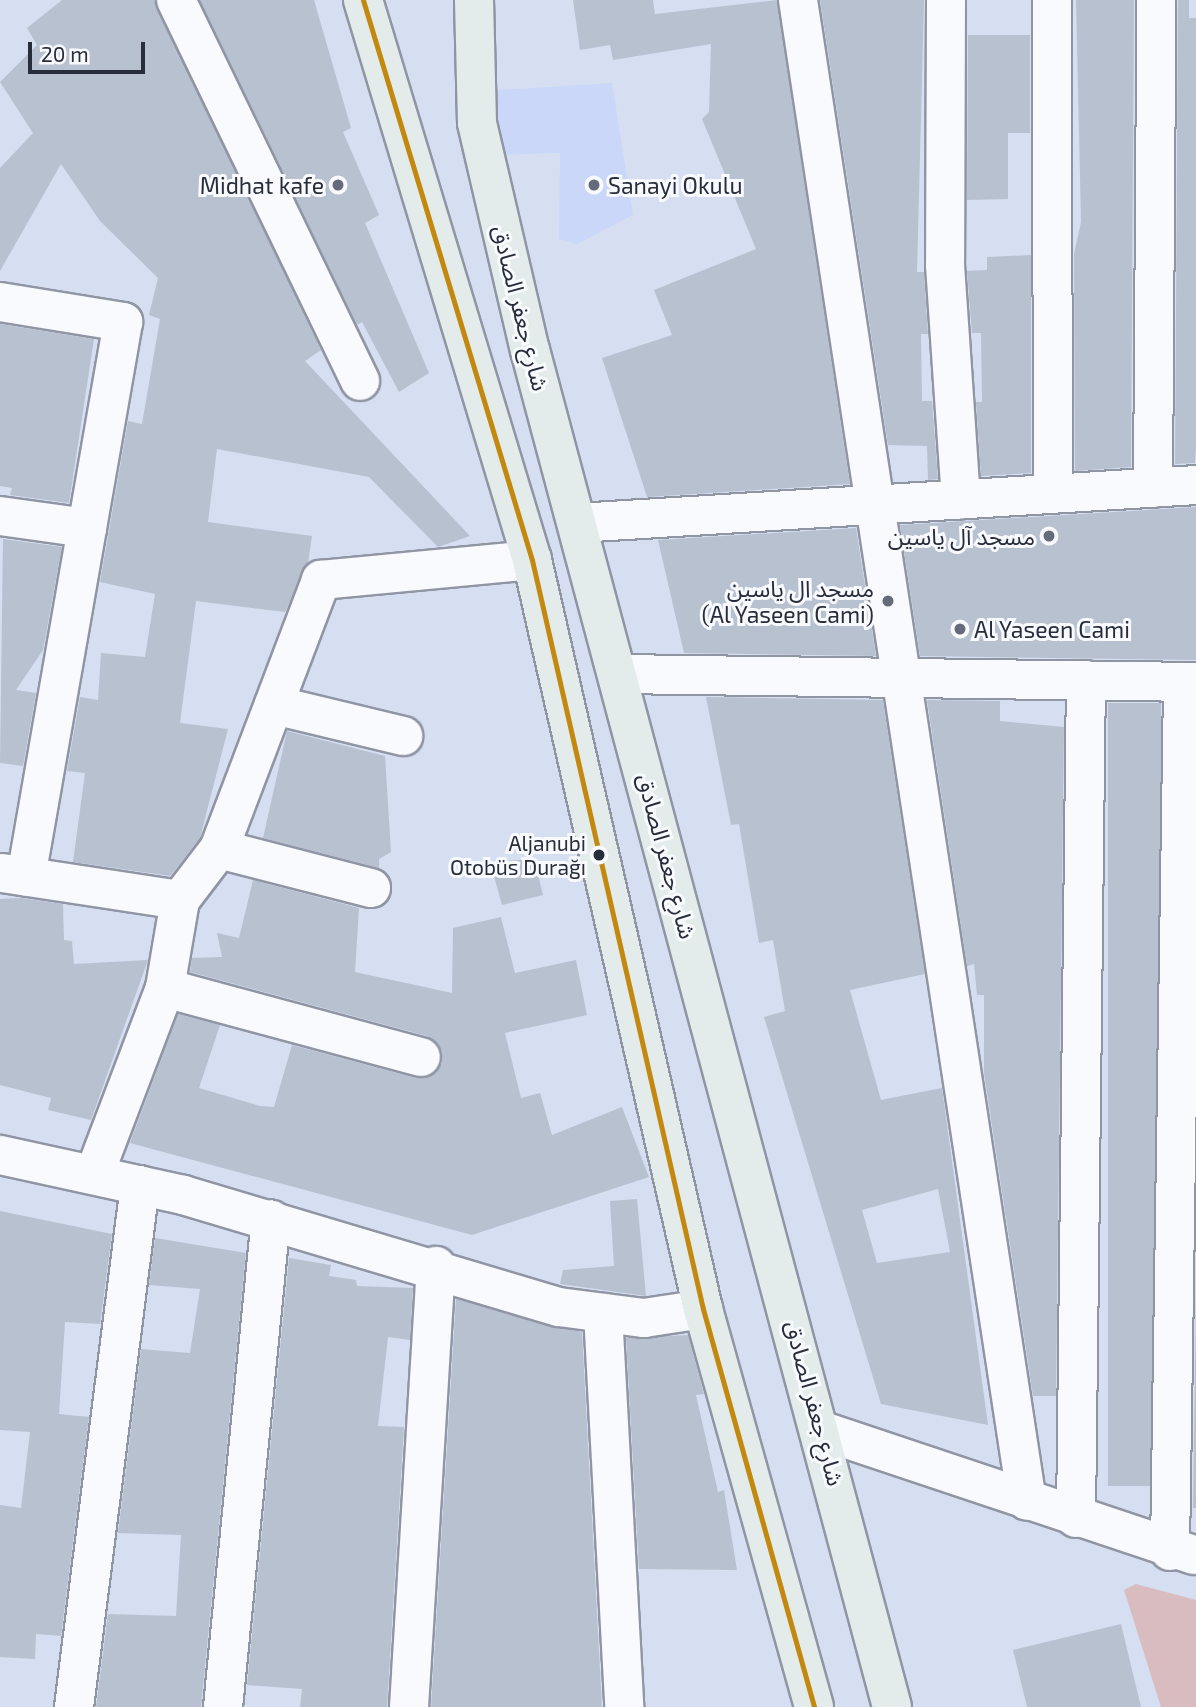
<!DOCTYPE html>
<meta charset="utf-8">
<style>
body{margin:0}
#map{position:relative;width:1196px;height:1707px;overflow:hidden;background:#d6def2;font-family:"Exo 2","Noto Sans Arabic",sans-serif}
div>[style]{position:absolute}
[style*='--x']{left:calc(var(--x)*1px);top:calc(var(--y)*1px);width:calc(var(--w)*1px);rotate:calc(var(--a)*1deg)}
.built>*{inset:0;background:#cad7f8}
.green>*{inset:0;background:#d9bcc0}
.building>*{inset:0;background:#b8c1d0;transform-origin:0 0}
.roads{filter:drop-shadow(2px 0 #9095a4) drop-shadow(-2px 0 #9095a4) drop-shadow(0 2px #9095a4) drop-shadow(0 -2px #9095a4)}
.minor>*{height:38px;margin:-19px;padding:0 19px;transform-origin:19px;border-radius:19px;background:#f9fafd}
.major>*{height:38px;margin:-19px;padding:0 19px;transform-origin:19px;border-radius:19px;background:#e3ecea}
.bus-1>*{height:5px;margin:-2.5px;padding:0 2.5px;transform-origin:2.5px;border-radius:2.5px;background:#c3880f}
.dots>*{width:19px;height:19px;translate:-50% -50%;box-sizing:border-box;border:4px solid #f8fafe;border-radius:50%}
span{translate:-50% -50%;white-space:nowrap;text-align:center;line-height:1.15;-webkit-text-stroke:6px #f8fafe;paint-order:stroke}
.bus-label{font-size:21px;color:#282d3b}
.right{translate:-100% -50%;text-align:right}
.poi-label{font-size:23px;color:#282d3b}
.left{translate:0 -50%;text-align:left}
.street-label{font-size:23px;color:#282d3b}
.scale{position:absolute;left:28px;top:42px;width:117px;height:32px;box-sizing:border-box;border:4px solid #282d3b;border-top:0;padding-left:9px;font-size:21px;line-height:24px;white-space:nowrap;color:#282d3b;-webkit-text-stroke:5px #f8fafe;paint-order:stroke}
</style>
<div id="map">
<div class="built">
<i style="clip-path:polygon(612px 83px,633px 215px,577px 244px,559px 239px,560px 153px,490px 155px,482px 91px)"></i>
</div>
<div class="green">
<i style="clip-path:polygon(1136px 1584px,1196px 1600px,1196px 1707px,1161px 1707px,1124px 1590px)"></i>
</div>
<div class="building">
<i style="clip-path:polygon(62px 0,154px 0,321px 350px,305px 361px,470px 536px,438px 547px,369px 477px,217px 449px,208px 522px,312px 536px,308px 563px,285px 612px,196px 601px,180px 723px,228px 729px,200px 838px,170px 876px,73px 862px,85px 773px,67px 771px,80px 697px,98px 700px,101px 653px,145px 657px,155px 594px,100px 582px,128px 421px,142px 424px,160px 319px,149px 315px,158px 278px,100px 221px,61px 164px,0 271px,0 168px,33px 133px,0 82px,37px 45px,27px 28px)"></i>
<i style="clip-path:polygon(200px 0,314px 0,351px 128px,343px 132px,379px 215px,365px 223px,429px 373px,399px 392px,362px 322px,357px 325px)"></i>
<i style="clip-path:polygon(573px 0,653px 0,655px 14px,777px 0,850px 484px,647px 497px,602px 358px,672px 335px,654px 290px,756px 249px,702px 119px,709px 112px,711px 44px,613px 60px,610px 45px,580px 50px)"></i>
<i style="clip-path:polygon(820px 0,924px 0,917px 272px,924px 272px,928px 334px,921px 334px,922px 401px,932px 401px,938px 479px,928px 480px,927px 446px,888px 445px)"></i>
<i style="clip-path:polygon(1076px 0,1134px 0,1131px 467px,1075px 471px,1074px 254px,1081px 222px)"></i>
<i style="clip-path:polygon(1178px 0,1189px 0,1189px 18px,1196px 18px,1196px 445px,1195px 463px,1175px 464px)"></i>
<i style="clip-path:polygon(968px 35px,1030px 35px,1030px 133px,1008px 133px,1008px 199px,967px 200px)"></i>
<i style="clip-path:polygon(1031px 255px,1031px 473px,981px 476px,976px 402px,982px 402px,981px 333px,972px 333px,967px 271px,987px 270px,987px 257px)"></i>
<i style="clip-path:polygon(0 324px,94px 339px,69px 503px,10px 495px,12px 488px,0 486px)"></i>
<i style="clip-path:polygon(1196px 507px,1196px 660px,920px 656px,900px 525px)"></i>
<i style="clip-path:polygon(856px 528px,876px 656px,684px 653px,658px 540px)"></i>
<i style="clip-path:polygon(3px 539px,62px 547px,43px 650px,16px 690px,36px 693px,23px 766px,0 763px)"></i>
<i style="clip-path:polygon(evenodd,706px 697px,883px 700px,925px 974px,850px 990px,881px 1100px,942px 1088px,988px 1425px,881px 1404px,764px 1017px,785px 1011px,773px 940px,759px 943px,739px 824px,731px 825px,706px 697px,938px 1189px,950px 1252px,877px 1263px,862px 1210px,938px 1189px)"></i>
<i style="clip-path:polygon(927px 700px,1000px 701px,1000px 721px,1064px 727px,1056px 1396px,1033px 1396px,984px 1073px,984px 995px,977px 995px,974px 964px,967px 966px)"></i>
<i style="left:1108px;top:703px;width:53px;height:783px"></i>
<i style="clip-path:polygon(287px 731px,385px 756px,391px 852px,379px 859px,379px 868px,263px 838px)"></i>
<i style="clip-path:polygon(534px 859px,543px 895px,502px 905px,490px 862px)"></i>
<i style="clip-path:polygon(253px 880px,359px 908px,355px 972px,452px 993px,453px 928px,501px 917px,515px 973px,576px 960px,587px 1015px,505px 1033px,521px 1098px,540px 1093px,552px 1135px,622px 1107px,649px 1177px,472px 1235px,130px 1143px,178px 1014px,220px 1025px,199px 1088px,260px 1106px,274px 1107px,292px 1045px,416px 1078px,436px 1073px,442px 1063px,442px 1051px,427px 1036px,190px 972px,192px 958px,222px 957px,217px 933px,239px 938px)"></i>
<i style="clip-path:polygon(21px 898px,63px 904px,64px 940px,72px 941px,74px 964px,148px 960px,91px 1120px,48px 1110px,51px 1098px,0 1085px,0 899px)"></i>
<i style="clip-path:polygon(637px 1199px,646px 1296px,560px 1284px,563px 1270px,614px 1266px,610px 1201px)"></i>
<i style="clip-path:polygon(0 1211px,112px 1234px,100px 1324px,65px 1322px,59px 1414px,89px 1417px,61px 1636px,36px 1634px,35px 1659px,0 1657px,0 1505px,21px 1508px,30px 1432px,0 1430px)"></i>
<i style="clip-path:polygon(155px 1238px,246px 1253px,201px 1707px,96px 1707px,108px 1614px,176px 1616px,181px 1535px,118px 1533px,141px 1349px,190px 1353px,200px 1289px,149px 1285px)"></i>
<i style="clip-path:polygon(289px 1258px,331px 1265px,329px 1276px,356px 1280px,357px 1286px,413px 1288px,410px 1340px,388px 1337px,378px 1426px,404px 1427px,387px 1707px,300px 1707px,302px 1689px,247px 1685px)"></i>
<i style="clip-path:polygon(1196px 1298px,1196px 1508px,1193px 1508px)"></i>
<i style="clip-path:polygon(456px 1299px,582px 1332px,602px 1707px,431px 1707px)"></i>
<i style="clip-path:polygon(688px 1335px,704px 1394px,696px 1395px,718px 1492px,724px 1490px,737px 1570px,639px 1569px,626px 1338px)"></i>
<i style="clip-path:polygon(1121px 1624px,1141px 1707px,1027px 1707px,1013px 1650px)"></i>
</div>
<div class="roads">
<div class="minor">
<i style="--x:176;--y:0;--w:423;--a:64.2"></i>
<i style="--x:798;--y:0;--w:1518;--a:81.33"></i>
<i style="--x:946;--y:0;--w:265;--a:90.2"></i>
<i style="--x:945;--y:265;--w:235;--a:86.1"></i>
<i style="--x:1052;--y:0;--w:494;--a:89.9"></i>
<i style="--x:0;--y:302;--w:125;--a:9.2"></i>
<i style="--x:123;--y:322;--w:563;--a:99.91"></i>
<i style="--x:1153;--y:488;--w:488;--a:-89.6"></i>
<i style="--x:0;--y:516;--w:88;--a:7.9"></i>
<i style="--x:577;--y:523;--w:620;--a:-3.51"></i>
<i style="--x:617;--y:674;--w:579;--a:0.79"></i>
<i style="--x:274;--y:705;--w:133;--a:13.5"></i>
<i style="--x:219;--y:849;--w:157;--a:14.4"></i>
<i style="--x:2;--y:873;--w:180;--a:8.6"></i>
<i style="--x:165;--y:988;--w:265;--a:15.1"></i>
<i style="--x:0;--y:1155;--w:187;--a:12.3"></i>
<i style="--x:183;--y:1195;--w:392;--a:16.6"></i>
<i style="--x:559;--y:1307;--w:86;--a:7.4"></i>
<i style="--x:644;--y:1318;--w:60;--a:-8.7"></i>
<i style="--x:94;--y:1175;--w:200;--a:-69.2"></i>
<i style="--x:165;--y:988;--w:89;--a:-80.3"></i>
<i style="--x:180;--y:900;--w:64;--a:-52.6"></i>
<i style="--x:219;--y:849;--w:288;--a:-69.2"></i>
<i style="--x:321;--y:580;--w:212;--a:-5.4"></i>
<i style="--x:603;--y:1313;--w:395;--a:86.9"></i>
<i style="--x:823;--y:1431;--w:391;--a:18.5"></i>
<i style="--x:1076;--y:1518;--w:838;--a:-89.32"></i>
<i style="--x:1170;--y:1551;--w:869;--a:-89.14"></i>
<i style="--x:74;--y:1707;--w:526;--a:-82.79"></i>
<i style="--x:223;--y:1707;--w:490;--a:-84.4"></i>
<i style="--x:409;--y:1707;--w:442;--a:-86.5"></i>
</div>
<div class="major">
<i style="--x:363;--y:0;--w:585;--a:73.21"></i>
<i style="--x:532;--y:560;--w:768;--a:77.14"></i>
<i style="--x:703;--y:1309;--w:413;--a:74.4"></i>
<i style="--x:474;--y:0;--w:123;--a:88.6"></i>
<i style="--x:477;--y:123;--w:233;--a:76.9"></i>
<i style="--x:530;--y:350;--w:1404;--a:75.06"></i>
</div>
</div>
<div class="bus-1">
<i style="--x:363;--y:0;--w:585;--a:73.21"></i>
<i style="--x:532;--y:560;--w:768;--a:77.14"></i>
<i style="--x:703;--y:1309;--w:413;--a:74.4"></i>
</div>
<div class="dots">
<i style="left:338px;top:185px;background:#656b7b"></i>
<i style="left:594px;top:185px;background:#656b7b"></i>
<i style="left:1049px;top:536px;background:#656b7b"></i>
<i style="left:888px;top:601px;background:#656b7b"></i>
<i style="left:960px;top:629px;background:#656b7b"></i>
<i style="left:599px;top:855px;background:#282d3b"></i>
</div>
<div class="bus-label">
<span class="right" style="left:586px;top:855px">Aljanubi<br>Otobüs Durağı</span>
</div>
<div class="poi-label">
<span class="right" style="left:324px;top:185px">Midhat kafe</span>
<span class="left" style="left:608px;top:185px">Sanayi Okulu</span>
<span class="right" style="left:1035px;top:536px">مسجد آل ياسين</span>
<span class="right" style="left:874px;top:601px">مسجد ال ياسين<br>(Al Yaseen Cami)</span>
<span class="left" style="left:974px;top:629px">Al Yaseen Cami</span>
</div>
<div class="street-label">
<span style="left:521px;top:308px;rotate:76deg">شارع جعفر الصادق</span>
<span style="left:667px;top:856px;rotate:75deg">شارع جعفر الصادق</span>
<span style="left:815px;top:1403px;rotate:75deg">شارع جعفر الصادق</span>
</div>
<div class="scale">20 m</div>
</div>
